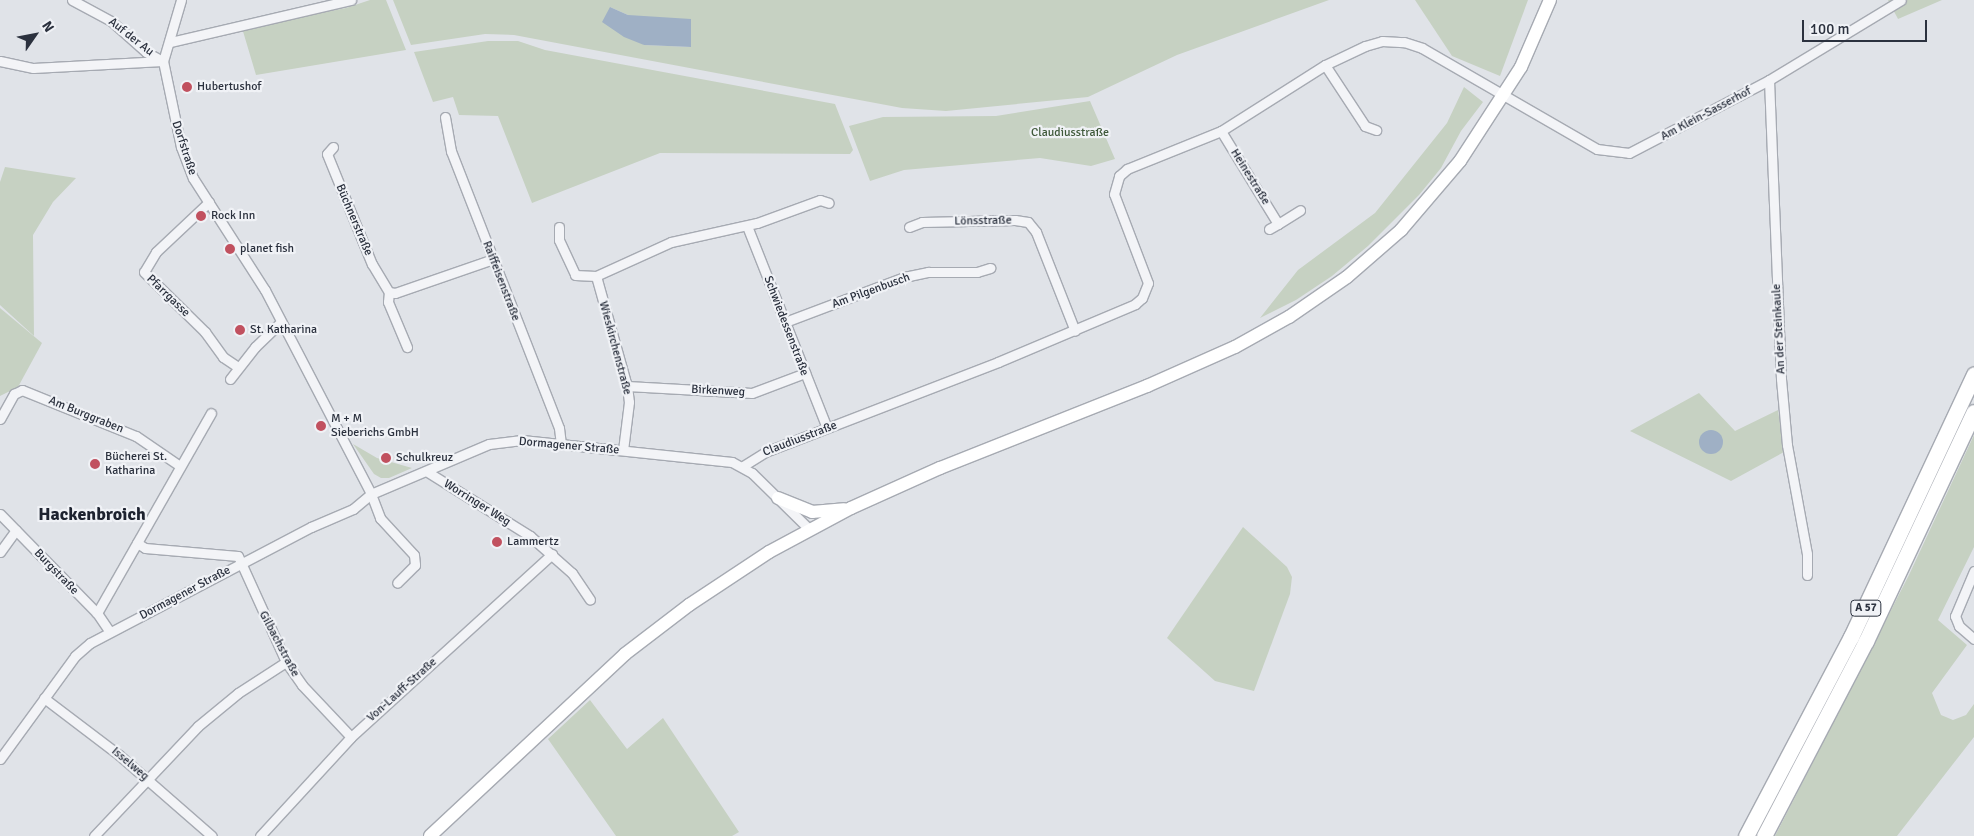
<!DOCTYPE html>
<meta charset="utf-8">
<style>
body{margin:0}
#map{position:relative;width:1974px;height:836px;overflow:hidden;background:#e0e3e8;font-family:Signika,sans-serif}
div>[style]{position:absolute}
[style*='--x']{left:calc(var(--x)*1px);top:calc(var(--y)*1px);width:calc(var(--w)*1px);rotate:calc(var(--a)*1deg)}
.green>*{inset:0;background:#c6d1c2}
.water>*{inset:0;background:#9fb0c5}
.round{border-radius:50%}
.roads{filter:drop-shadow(1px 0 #a6aab2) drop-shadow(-1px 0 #a6aab2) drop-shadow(0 1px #a6aab2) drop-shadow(0 -1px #a6aab2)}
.minor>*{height:9px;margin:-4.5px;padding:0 4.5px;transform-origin:4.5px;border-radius:4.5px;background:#f3f4f7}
.secondary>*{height:12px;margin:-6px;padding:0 6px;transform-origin:6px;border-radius:6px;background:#fff}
.motorway>*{height:15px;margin:-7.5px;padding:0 7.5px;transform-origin:7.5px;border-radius:7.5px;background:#fff}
.dots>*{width:14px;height:14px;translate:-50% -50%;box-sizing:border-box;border:2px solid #f0f2f6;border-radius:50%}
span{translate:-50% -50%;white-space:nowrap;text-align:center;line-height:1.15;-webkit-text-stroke:4.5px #f0f2f6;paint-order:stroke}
.shield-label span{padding:1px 4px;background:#f0f2f6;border:1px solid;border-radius:4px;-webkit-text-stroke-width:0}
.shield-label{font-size:11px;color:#2b313e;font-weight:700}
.street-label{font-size:12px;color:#2b313e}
.poi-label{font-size:12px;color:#2b313e}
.left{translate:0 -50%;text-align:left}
.park-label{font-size:12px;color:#3e5839}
.district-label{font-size:18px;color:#1d222f;font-weight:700}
.north{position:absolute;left:10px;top:10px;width:50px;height:50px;-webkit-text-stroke:4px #f0f2f6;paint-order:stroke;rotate:57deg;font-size:14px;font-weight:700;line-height:20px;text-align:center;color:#2b313e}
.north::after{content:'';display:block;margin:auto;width:18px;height:22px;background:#2b313e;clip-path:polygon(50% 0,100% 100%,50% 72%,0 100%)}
.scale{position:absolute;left:1802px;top:20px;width:125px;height:22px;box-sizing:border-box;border:2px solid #2b313e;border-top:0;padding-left:6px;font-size:15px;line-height:18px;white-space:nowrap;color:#2b313e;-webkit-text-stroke:4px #f0f2f6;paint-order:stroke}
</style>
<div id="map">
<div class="green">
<i style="clip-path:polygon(370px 0,386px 0,406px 50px,256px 75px,242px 28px,346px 8px)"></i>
<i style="clip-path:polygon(evenodd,393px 0,1329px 0,1177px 55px,1088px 97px,946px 111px,902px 108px,514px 35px,485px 34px,411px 45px,393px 0,610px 7px,628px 15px,691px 47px,644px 45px,610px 7px)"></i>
<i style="clip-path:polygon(1415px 0,1528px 0,1500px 76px,1452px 56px)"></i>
<i style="clip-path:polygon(1888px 0,1942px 0,1898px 19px)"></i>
<i style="clip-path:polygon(488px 41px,518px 41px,545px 50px,835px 104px,853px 150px,850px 154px,660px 153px,532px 203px,498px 116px,459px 115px,453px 97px,433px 102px,414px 52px)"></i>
<i style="clip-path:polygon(1464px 87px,1483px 102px,1461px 131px,1441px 168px,1419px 195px,1368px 246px,1332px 276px,1296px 300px,1260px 318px,1298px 270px,1375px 213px,1447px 123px)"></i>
<i style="clip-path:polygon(1090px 101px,1115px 159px,1091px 166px,1040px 158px,904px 170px,870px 181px,849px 126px,883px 117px,996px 116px)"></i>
<i style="clip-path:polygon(5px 167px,76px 178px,53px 202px,33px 235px,34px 336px,0 305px,0 182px)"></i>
<i style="clip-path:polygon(0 308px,42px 343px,18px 387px,0 396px)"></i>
<i style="clip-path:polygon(1699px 393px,1735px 431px,1778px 410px,1784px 452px,1731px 481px,1630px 431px)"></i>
<i style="clip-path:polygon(1974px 435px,1974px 547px,1938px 620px,1967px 645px,1932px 693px,1941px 715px,1953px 720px,1966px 715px,1974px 704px,1974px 737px,1897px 836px,1775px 836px,1909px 575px)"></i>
<i style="clip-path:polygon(353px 444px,377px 458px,412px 468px,389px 478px,381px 478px,374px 474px)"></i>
<i style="clip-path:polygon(1243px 527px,1287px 567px,1292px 577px,1290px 594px,1254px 691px,1215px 681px,1167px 638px)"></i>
<i style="clip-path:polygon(590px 700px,627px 749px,663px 718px,739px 832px,732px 836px,616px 836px,548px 739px)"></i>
</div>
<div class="water">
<i style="clip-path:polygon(610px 7px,628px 15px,691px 19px,691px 47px,644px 45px,624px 37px,602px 22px)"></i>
<i class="round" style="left:1699px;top:430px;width:24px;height:24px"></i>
</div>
<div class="roads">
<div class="minor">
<i style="--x:72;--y:0;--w:44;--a:28.3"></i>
<i style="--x:111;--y:21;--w:47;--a:41.5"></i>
<i style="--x:146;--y:52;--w:18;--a:29"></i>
<i style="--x:181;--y:0;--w:64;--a:106.4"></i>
<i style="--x:163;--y:61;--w:88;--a:78.2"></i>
<i style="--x:181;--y:147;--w:33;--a:69"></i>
<i style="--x:193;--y:178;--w:133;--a:57.3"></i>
<i style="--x:265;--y:290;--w:230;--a:62.5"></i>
<i style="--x:371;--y:494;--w:26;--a:69"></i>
<i style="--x:380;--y:518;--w:50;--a:47.4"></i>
<i style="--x:414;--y:555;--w:10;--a:84"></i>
<i style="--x:415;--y:565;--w:25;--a:135"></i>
<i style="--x:170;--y:42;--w:186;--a:-13.1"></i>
<i style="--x:0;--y:61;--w:34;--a:12"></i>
<i style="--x:33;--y:68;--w:130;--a:-3.1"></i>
<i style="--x:1325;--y:65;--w:73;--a:56.7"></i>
<i style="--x:1365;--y:126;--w:12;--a:20"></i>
<i style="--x:1769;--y:80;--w:299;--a:87.7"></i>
<i style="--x:1781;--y:379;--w:66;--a:84.8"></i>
<i style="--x:1787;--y:445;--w:111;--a:79.6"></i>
<i style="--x:1807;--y:554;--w:21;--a:90"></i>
<i style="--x:445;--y:117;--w:35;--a:80"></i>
<i style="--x:451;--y:151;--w:297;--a:68.7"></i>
<i style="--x:559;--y:428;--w:16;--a:83"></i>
<i style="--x:1221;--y:131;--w:109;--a:58.5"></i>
<i style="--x:1278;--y:224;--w:26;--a:-32"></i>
<i style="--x:333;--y:147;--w:9;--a:131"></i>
<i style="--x:327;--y:154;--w:119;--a:67.8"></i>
<i style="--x:372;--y:264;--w:33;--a:59"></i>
<i style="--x:389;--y:292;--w:6;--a:9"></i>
<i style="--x:395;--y:293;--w:104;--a:-19.1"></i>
<i style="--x:209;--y:202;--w:73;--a:136.7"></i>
<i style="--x:156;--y:252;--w:23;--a:121"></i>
<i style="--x:144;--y:272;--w:86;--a:44.5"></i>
<i style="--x:205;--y:332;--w:31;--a:54"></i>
<i style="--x:223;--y:357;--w:18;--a:34"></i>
<i style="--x:747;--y:226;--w:215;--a:68.4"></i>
<i style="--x:559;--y:227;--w:13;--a:90"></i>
<i style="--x:559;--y:240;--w:38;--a:65"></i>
<i style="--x:575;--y:275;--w:21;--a:3"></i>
<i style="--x:596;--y:276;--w:82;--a:-24.4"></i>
<i style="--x:671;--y:242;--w:88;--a:-12.5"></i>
<i style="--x:757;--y:223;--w:67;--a:-20.1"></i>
<i style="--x:820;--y:200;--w:9;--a:18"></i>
<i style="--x:909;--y:227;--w:14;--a:-21"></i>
<i style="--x:922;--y:222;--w:93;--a:-1.2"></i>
<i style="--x:1015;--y:220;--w:13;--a:9"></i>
<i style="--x:1028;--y:222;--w:13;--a:51"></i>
<i style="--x:1036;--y:232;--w:106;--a:68.5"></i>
<i style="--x:1269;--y:229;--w:10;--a:-29"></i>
<i style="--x:596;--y:276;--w:114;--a:74.3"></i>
<i style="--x:627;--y:386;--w:16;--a:83"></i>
<i style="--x:629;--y:402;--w:48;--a:97.1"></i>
<i style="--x:389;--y:292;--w:10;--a:96"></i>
<i style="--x:388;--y:302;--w:49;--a:67.1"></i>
<i style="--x:785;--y:322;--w:127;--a:-20.7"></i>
<i style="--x:904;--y:277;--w:25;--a:-12"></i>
<i style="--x:928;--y:272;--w:49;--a:0"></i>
<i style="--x:977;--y:272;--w:14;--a:-17"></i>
<i style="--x:230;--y:379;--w:41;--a:-52"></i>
<i style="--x:255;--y:347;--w:35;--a:-44"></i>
<i style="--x:627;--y:386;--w:125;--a:3.2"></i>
<i style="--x:752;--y:393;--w:57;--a:-20.7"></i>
<i style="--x:0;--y:419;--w:29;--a:-61"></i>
<i style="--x:14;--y:394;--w:9;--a:-27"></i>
<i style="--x:22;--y:390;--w:123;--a:22"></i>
<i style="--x:136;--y:436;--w:53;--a:34.3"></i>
<i style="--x:743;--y:466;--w:26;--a:-32"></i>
<i style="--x:765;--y:452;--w:250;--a:-21.1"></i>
<i style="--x:998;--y:362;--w:149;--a:-22.9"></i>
<i style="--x:1135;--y:304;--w:9;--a:-41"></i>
<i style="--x:1142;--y:298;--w:16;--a:-68"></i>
<i style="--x:1148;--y:283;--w:95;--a:-110.9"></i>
<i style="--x:1114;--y:194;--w:19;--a:-74"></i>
<i style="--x:1119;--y:176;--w:11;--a:-41"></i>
<i style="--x:1127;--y:169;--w:101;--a:-22"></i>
<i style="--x:1221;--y:131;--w:123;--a:-32.4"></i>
<i style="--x:1325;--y:65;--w:44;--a:-25.4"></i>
<i style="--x:1365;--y:46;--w:18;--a:-16"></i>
<i style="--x:1382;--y:41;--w:22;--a:3"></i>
<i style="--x:1404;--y:42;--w:19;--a:18"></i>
<i style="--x:1422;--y:48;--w:202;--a:30"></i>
<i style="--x:1597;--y:149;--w:32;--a:7"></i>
<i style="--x:1629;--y:153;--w:158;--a:-27.5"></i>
<i style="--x:1769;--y:80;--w:154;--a:-31.2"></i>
<i style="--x:426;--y:471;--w:123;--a:32"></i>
<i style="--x:530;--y:536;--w:56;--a:41.4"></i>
<i style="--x:572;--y:573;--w:32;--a:56"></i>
<i style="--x:0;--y:514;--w:139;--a:45.6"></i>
<i style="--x:97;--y:613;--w:23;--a:56"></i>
<i style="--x:137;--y:543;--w:9;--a:32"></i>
<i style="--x:145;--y:548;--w:93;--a:4.9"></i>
<i style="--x:238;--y:556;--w:116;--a:65.6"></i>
<i style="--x:286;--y:662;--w:28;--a:55"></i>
<i style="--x:302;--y:685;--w:71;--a:46.7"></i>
<i style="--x:0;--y:552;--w:27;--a:-54"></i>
<i style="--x:1974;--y:571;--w:49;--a:112.9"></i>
<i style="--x:1955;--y:616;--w:11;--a:68"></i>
<i style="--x:1959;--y:626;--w:20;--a:41"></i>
<i style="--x:97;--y:613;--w:230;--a:-60.3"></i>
<i style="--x:44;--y:698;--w:94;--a:37.2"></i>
<i style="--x:119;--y:755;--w:123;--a:41.1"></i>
<i style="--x:0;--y:759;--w:127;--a:-53.9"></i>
<i style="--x:75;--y:656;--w:20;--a:-41"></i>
<i style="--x:90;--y:643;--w:250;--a:-27.7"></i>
<i style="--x:311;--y:527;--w:46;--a:-23.2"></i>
<i style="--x:353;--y:509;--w:23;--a:-40"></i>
<i style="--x:371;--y:494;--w:128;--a:-23"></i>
<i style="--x:489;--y:444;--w:33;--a:-7"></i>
<i style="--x:522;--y:440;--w:211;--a:6"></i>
<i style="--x:732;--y:462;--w:23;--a:29"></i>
<i style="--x:752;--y:473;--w:80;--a:44.5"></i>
<i style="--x:94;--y:836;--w:151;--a:-46.6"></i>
<i style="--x:198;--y:726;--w:52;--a:-39.5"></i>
<i style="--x:238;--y:693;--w:57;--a:-32.9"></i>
<i style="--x:260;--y:836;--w:134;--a:-47.4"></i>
<i style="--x:351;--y:737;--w:272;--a:-42.3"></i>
</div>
<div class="secondary">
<i style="--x:778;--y:498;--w:37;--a:22"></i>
<i style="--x:812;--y:512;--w:32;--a:-5"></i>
<i style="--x:430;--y:836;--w:267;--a:-43"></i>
<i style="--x:625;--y:654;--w:81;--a:-37.4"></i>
<i style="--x:689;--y:605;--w:96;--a:-33.5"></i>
<i style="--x:769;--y:552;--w:93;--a:-28.2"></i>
<i style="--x:851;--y:508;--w:98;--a:-24.2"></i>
<i style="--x:940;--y:468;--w:223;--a:-21.6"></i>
<i style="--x:1147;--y:386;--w:96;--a:-23.9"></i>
<i style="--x:1235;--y:347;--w:62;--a:-29.1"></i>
<i style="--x:1289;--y:317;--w:70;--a:-34.6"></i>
<i style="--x:1347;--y:277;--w:72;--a:-41"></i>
<i style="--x:1401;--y:230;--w:91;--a:-49.5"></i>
<i style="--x:1460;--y:161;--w:112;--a:-57"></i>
<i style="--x:1521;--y:67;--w:73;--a:-66.6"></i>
</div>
<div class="motorway">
<i style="--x:1746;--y:836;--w:225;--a:-62.2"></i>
<i style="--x:1851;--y:637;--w:290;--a:-64.9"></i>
<i style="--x:1764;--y:836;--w:220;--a:-62.4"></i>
<i style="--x:1866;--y:641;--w:253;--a:-64.8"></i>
</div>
</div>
<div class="dots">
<i style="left:187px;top:87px;background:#c1515f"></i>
<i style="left:201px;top:216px;background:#c1515f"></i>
<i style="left:230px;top:249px;background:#c1515f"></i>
<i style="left:240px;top:330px;background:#c1515f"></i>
<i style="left:321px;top:426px;background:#c1515f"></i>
<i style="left:386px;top:458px;background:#c1515f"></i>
<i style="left:95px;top:464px;background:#c1515f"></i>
<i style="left:497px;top:542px;background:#c1515f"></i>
</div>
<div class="shield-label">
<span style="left:1866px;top:608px">A 57</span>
</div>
<div class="street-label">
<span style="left:131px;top:37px;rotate:38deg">Auf der Au</span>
<span style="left:1706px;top:114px;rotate:-28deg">Am Klein-Sasserhof</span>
<span style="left:184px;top:148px;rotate:72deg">Dorfstraße</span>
<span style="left:1250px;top:177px;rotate:58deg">Heinestraße</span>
<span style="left:354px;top:220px;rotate:67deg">Büchnerstraße</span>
<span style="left:983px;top:221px;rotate:-1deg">Lönsstraße</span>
<span style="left:501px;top:281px;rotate:69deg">Raiffeisenstraße</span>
<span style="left:871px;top:291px;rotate:-20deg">Am Pilgenbusch</span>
<span style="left:168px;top:296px;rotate:44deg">Pfarrgasse</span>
<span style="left:786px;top:326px;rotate:69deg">Schwiedessenstraße</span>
<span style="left:1779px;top:329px;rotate:-93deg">An der Steinkaule</span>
<span style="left:615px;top:348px;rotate:75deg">Wieskirchenstraße</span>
<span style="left:718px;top:391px;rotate:3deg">Birkenweg</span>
<span style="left:86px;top:415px;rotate:22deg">Am Burggraben</span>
<span style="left:800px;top:439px;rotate:-21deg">Claudiusstraße</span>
<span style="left:569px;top:446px;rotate:5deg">Dormagener Straße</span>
<span style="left:477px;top:503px;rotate:32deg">Worringer Weg</span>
<span style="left:56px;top:572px;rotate:46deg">Burgstraße</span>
<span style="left:185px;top:593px;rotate:-28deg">Dormagener Straße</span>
<span style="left:279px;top:644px;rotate:62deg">Gilbachstraße</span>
<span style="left:402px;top:690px;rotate:-42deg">Von-Lauff-Straße</span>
<span style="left:130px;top:764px;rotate:40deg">Isselweg</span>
</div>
<div class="poi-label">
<span class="left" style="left:197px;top:87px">Hubertushof</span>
<span class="left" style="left:211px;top:216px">Rock Inn</span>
<span class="left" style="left:240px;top:249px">planet fish</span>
<span class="left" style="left:250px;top:330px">St. Katharina</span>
<span class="left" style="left:331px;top:426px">M + M<br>Sieberichs GmbH</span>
<span class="left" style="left:105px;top:464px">Bücherei St.<br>Katharina</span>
<span class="left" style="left:396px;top:458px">Schulkreuz</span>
<span class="left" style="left:507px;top:542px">Lammertz</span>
</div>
<div class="park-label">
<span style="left:1070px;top:133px">Claudiusstraße</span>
</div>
<div class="district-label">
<span style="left:92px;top:514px">Hackenbroich</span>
</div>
<div class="north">N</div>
<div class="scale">100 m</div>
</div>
